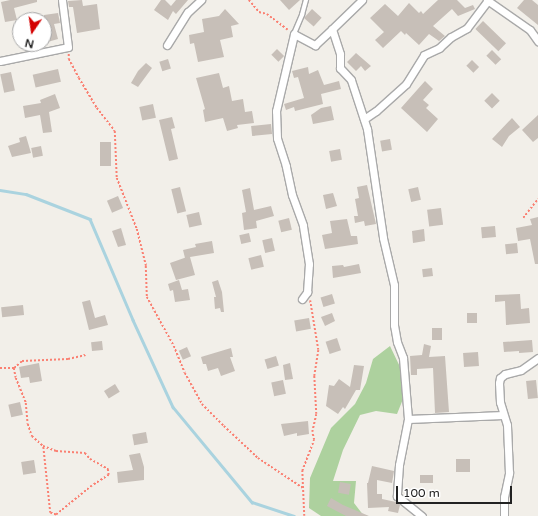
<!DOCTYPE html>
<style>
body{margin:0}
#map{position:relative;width:538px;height:516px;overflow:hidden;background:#f2efe9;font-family:"Varela Round",sans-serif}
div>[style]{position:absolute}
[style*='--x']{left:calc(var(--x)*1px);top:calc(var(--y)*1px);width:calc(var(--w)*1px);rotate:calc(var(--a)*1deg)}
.forest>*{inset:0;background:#add19e}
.stream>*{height:2.5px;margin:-1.25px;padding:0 1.25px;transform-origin:1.25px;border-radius:1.25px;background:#aad3df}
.building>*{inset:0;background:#c7bfb8;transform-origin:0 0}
.path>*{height:1.5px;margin-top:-0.75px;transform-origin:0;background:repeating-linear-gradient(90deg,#fa8072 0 2px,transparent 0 4px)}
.roads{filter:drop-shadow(1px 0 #a9a9a9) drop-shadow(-1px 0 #a9a9a9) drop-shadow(0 1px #a9a9a9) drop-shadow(0 -1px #a9a9a9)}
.lane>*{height:3.5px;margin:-1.75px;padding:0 1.75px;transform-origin:1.75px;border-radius:1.75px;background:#fff}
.street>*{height:7px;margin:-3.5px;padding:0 3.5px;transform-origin:3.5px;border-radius:3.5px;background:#fff}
span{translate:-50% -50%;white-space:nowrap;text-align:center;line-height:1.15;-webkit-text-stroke:3px #fff;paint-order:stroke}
.north{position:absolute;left:12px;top:12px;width:40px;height:40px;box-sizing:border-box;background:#fff;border:1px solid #a7a7a7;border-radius:50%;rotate:193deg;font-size:11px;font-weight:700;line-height:16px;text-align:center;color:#222}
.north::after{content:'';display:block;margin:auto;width:14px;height:18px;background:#d40000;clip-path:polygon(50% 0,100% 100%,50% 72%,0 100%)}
.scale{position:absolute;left:396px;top:486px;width:116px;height:18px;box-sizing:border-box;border:2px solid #222;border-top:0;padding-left:5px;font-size:12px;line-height:14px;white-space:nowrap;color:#222;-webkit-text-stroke:3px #fff;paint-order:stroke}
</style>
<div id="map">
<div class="forest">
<i style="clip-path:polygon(390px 346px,401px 369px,403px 399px,397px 414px,376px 411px,360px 415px,343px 450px,333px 481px,356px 481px,354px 503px,364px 516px,321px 516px,309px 508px,310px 478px,331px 428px,355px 404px,366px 383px,373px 359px)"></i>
</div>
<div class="stream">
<i style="--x:0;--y:190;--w:26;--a:9"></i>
<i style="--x:26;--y:194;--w:69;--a:21.3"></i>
<i style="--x:90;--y:219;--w:110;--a:66.9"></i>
<i style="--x:133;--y:320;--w:96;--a:65.3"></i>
<i style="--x:173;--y:407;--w:124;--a:50.3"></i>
<i style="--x:252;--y:502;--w:44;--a:18.4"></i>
</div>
<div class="building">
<i style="clip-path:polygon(10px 0,37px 0,37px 2px,14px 8px,17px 20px,5px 22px,1px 2px)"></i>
<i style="clip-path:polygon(82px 0,83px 6px,97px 4px,100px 29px,77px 33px,73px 7px,69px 7px,68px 1px)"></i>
<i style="clip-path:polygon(161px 0,165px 0,171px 6px,176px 0,188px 0,176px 14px,173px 11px,168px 20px,154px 10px)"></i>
<i style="clip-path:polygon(280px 0,300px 0,289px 10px)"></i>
<i style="clip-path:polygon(438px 0,457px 0,465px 8px,473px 5px,475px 9px,458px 16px,452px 9px,433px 26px,445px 36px,439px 41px,429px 34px,419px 45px,406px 33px,405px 35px,401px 31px,383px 48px,375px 40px,384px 32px,370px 18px,385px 4px,398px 16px,409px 3px,419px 13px,421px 11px,423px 14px)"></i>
<i style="clip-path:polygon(524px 0,532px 0,538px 5px,538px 25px,517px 8px)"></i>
<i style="clip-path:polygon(225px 9px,239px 24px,231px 26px,233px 37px,220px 40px,224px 57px,198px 62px,194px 43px,190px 44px,189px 35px,204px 32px,202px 19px,219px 16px)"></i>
<i style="left:312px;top:9px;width:13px;height:12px;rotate:42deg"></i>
<i style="clip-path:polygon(58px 13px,60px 23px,54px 24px,58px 39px,44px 43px,44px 15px)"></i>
<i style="left:483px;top:21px;width:32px;height:11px;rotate:44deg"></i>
<i style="left:277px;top:49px;width:10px;height:8px;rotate:45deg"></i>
<i style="left:492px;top:50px;width:13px;height:8px;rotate:45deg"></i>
<i style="clip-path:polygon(356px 53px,371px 66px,365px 71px,361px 66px,356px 71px,347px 62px)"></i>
<i style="left:168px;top:59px;width:10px;height:9px;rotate:73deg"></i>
<i style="left:472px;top:60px;width:10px;height:8px;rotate:45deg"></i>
<i style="clip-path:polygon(146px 63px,152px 68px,138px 87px,131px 83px,138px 71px)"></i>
<i style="clip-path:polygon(308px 67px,309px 74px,318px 70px,324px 85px,339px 81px,341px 89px,321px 94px,323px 104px,295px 111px,294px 107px,286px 110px,284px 104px,304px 98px,298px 77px,294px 78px,292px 71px)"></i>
<i style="left:58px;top:69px;width:13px;height:26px;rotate:77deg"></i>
<i style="left:11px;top:72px;width:19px;height:11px;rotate:78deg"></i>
<i style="clip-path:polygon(219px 73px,223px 88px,229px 86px,232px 101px,243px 99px,245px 112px,252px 111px,254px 123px,237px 125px,238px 128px,227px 131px,223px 118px,205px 122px,203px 110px,205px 109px,196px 78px)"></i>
<i style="clip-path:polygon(425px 81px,433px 89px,423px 100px,429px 105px,426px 108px,438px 119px,427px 132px,401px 108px)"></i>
<i style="left:492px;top:93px;width:11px;height:11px;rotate:45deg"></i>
<i style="clip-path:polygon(55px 94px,60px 108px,49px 112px,52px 132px,43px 133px,40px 115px,25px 118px,23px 106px,41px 103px,40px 100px)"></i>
<i style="left:153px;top:104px;width:14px;height:14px;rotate:78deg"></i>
<i style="clip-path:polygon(331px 106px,334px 120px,313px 124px,311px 115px,321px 108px)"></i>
<i style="clip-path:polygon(538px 115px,538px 138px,533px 142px,522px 130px)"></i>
<i style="clip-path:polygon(172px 117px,175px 128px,171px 129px,178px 159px,169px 161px,159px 120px)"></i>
<i style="clip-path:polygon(512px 118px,520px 127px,509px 136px,502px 147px,492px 139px)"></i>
<i style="left:271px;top:124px;width:10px;height:20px;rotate:84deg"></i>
<i style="clip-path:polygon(26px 136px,31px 153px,12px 157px,8px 146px,20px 142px,19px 138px)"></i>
<i style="left:390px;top:139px;width:11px;height:10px;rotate:80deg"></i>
<i style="left:100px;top:142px;width:11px;height:24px"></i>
<i style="left:41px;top:146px;width:10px;height:10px;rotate:79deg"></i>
<i style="left:340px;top:149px;width:11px;height:11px;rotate:80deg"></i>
<i style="clip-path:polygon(367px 185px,376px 224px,365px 226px,364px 221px,355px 223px,354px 216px,358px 216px,355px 199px,359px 198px,357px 187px)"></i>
<i style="left:180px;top:187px;width:25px;height:9px;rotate:76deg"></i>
<i style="left:418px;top:187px;width:13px;height:10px;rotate:77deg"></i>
<i style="clip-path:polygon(250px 188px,254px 210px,271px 206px,274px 216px,256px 221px,257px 228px,244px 230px,242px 213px,246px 212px,242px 190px)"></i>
<i style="clip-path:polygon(333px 193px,337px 206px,326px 209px,323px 195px)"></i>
<i style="left:118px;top:196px;width:13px;height:12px;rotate:67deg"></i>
<i style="left:441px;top:208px;width:17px;height:14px;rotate:83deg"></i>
<i style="left:199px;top:212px;width:13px;height:13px;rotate:77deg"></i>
<i style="clip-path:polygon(538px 217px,538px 264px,535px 264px,530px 239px,518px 241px,516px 228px,532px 225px,530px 219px)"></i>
<i style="left:289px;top:218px;width:12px;height:11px;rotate:76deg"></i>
<i style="clip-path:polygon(347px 219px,351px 236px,357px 236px,358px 244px,325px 249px,322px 235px,332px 233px,330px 221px)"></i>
<i style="left:495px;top:226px;width:11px;height:14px;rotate:85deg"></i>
<i style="clip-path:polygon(121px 228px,126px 245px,118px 247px,112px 231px)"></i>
<i style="clip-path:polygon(424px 229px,425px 241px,413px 243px,412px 231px)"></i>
<i style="left:249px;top:233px;width:9px;height:10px;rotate:77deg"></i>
<i style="left:272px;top:238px;width:13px;height:10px;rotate:77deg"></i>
<i style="clip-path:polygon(212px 241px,214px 253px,190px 257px,195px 275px,176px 280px,170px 263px,187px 257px,185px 258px,183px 250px,196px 247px,195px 244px)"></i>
<i style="left:517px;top:243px;width:10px;height:12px;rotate:84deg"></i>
<i style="left:261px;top:255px;width:12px;height:13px;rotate:76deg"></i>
<i style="clip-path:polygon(359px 264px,361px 273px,333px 278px,332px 266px,343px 265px,344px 267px)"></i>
<i style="left:432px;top:268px;width:8px;height:10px;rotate:83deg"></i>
<i style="clip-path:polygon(179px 280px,182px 290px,188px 289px,190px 300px,175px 302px,173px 290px,170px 291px,168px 284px)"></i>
<i style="clip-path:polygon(218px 280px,222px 292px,224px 312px,221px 312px,220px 308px,215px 309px,214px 297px,216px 297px,212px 282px)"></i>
<i style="left:332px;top:294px;width:10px;height:12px;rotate:73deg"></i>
<i style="clip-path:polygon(520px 294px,521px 309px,529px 308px,530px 323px,506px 325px,505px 301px,495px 302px,495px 295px)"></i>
<i style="clip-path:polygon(90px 300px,95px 318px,105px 315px,108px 325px,89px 330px,82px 302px)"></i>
<i style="left:23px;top:305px;width:10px;height:22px;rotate:84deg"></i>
<i style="clip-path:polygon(332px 313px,335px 321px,325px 326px,321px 317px)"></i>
<i style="left:467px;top:313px;width:10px;height:10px"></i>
<i style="left:309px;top:318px;width:11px;height:15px;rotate:80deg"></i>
<i style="left:432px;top:328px;width:10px;height:12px"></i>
<i style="left:337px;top:338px;width:13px;height:12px;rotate:72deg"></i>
<i style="clip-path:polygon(532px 340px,533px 352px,519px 353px,519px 351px,504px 352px,503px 342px)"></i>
<i style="left:102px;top:341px;width:9px;height:11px;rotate:84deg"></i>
<i style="clip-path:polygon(424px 344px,431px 346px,429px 357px,445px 356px,449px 412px,435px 413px,433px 368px,417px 369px,417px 375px,411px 375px,410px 356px,422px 355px)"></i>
<i style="left:187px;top:347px;width:10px;height:9px;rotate:66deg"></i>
<i style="clip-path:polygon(231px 348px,233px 357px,230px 357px,235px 371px,221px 376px,218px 368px,208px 371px,206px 364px,203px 364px,201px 357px)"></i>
<i style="left:478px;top:352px;width:14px;height:15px;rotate:86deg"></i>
<i style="left:276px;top:356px;width:10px;height:12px;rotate:73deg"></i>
<i style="clip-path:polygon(39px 363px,42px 381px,30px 383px,29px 377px,21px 378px,19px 367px)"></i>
<i style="clip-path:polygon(290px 363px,293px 379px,285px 380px,283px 365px)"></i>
<i style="clip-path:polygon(354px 365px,364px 366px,360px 390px,356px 390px,345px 409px,343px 407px,338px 414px,326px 406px,329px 385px,334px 386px,339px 379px,350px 387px)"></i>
<i style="left:283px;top:380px;width:14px;height:12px;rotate:78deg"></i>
<i style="left:536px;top:380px;width:18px;height:10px;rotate:84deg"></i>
<i style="left:115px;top:384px;width:9px;height:13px;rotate:58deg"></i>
<i style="left:20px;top:402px;width:13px;height:12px;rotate:77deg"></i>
<i style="clip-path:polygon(308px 421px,309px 434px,297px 436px,297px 433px,284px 436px,281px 424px)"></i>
<i style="left:146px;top:432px;width:11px;height:14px;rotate:80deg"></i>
<i style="clip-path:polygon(140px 453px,144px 467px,144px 480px,118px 483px,117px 472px,133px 470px,129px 455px)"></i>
<i style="left:456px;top:459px;width:14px;height:13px"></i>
<i style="left:34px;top:460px;width:13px;height:13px;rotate:81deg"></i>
<i style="clip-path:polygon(372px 466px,394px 471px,392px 483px,377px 480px,377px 494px,382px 494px,382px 499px,396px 502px,400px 505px,398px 513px,388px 511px,389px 507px,368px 508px,367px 483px,368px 483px)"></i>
<i style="left:433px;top:475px;width:8px;height:13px;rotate:90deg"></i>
<i style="left:340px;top:482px;width:11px;height:11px;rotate:10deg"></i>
<i style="clip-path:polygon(331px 498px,343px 505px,369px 516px,346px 516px,327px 506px)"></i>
</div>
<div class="path">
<i style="--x:249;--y:0;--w:16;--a:50"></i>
<i style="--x:259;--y:12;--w:8;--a:14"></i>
<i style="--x:267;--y:14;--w:26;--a:37"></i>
<i style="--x:69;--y:54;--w:5;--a:90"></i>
<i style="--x:69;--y:59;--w:21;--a:62"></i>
<i style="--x:79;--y:78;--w:35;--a:59"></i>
<i style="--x:97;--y:108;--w:29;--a:52"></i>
<i style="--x:115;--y:131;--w:47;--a:87.6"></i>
<i style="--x:117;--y:178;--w:55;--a:68.6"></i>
<i style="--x:137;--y:229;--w:38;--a:76"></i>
<i style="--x:146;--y:266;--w:31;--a:88"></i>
<i style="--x:147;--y:297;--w:56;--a:61.1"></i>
<i style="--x:174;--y:346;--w:29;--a:68"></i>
<i style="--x:185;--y:373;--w:35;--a:61"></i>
<i style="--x:202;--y:404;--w:31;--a:45"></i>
<i style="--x:224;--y:426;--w:47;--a:43.3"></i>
<i style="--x:258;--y:458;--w:54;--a:33.7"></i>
<i style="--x:523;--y:218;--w:24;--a:-52"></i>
<i style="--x:0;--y:368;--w:14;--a:0"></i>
<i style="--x:14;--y:368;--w:11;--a:-41"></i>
<i style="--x:22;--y:361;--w:46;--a:-2.5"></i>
<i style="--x:68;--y:359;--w:18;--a:-13"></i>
<i style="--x:14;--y:368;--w:10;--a:79"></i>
<i style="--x:16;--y:378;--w:27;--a:68"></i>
<i style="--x:26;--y:403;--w:21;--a:85"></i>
<i style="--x:28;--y:424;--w:13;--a:72"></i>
<i style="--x:32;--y:436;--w:15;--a:42"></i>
<i style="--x:43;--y:446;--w:14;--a:21"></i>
<i style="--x:56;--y:451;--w:29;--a:4"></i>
<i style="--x:85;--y:453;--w:8;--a:50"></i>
<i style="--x:90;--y:459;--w:21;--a:29"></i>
<i style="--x:108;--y:469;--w:6;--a:81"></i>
<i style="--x:109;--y:475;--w:20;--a:147"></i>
<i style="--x:92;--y:486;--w:46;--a:141.1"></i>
<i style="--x:56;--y:515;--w:6;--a:-162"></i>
<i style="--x:50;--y:513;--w:67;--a:-96"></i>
<i style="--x:304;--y:516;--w:45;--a:-92.5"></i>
<i style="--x:302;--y:471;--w:33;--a:-69"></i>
<i style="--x:314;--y:440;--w:8;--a:-104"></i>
<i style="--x:312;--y:432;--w:18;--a:-77"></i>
<i style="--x:316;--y:414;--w:38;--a:-93"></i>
<i style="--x:314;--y:376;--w:26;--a:-81"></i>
<i style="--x:318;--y:350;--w:50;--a:-99.3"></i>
</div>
<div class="roads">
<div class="lane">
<i style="--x:294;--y:34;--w:21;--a:-67"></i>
<i style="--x:302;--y:15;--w:16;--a:-75"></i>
</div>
<div class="street">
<i style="--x:362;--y:0;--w:42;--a:136"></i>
<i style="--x:332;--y:29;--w:26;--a:72"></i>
<i style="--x:340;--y:54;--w:14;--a:90"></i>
<i style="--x:340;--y:68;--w:16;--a:47"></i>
<i style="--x:351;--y:80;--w:52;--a:71.9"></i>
<i style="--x:367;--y:129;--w:110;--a:81.6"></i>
<i style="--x:383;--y:238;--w:48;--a:76.8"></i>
<i style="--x:394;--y:285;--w:40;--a:90"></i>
<i style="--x:394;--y:325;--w:17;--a:80"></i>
<i style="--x:397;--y:342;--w:17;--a:69"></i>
<i style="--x:403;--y:358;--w:61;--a:85.3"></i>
<i style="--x:408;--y:419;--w:47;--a:101.1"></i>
<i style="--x:399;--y:465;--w:31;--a:94"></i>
<i style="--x:397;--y:496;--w:32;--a:39"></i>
<i style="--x:487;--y:0;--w:52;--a:34.9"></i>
<i style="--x:530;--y:30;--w:14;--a:54"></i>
<i style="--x:167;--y:45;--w:39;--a:-58"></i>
<i style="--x:188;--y:12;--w:18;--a:-43"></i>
<i style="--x:0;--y:61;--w:69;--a:-11.6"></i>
<i style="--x:68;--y:47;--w:47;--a:-97.3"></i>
<i style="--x:364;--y:119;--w:14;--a:-34"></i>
<i style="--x:376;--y:111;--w:40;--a:-42"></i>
<i style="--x:406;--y:84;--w:34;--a:-58"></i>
<i style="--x:424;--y:55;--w:17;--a:-25"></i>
<i style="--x:439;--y:48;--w:16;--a:-43"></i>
<i style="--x:451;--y:37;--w:18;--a:-29"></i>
<i style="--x:467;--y:28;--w:35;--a:-53"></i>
<i style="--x:302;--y:299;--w:9;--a:-54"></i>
<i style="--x:307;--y:292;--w:28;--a:-86"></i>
<i style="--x:309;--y:264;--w:39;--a:-99"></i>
<i style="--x:303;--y:225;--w:32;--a:-110"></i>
<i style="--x:292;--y:195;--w:30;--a:-102"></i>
<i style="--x:286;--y:166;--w:29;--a:-108"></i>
<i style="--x:277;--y:138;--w:27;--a:-92"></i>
<i style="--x:276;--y:111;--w:79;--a:-76.8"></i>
<i style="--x:294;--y:34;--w:24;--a:28"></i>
<i style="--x:315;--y:45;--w:23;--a:-43"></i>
<i style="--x:408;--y:419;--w:95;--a:-2.4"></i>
<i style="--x:504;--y:516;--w:19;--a:-90"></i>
<i style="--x:504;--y:497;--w:25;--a:-78"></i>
<i style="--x:509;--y:473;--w:48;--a:-92.4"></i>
<i style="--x:507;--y:425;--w:24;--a:-107"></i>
<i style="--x:500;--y:402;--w:19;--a:-93"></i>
<i style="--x:499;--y:383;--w:5;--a:-79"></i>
<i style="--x:500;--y:378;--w:6;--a:-39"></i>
<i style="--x:505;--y:374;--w:16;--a:-14"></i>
<i style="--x:521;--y:370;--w:21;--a:-35"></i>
</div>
</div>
<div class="north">N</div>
<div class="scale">100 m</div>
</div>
